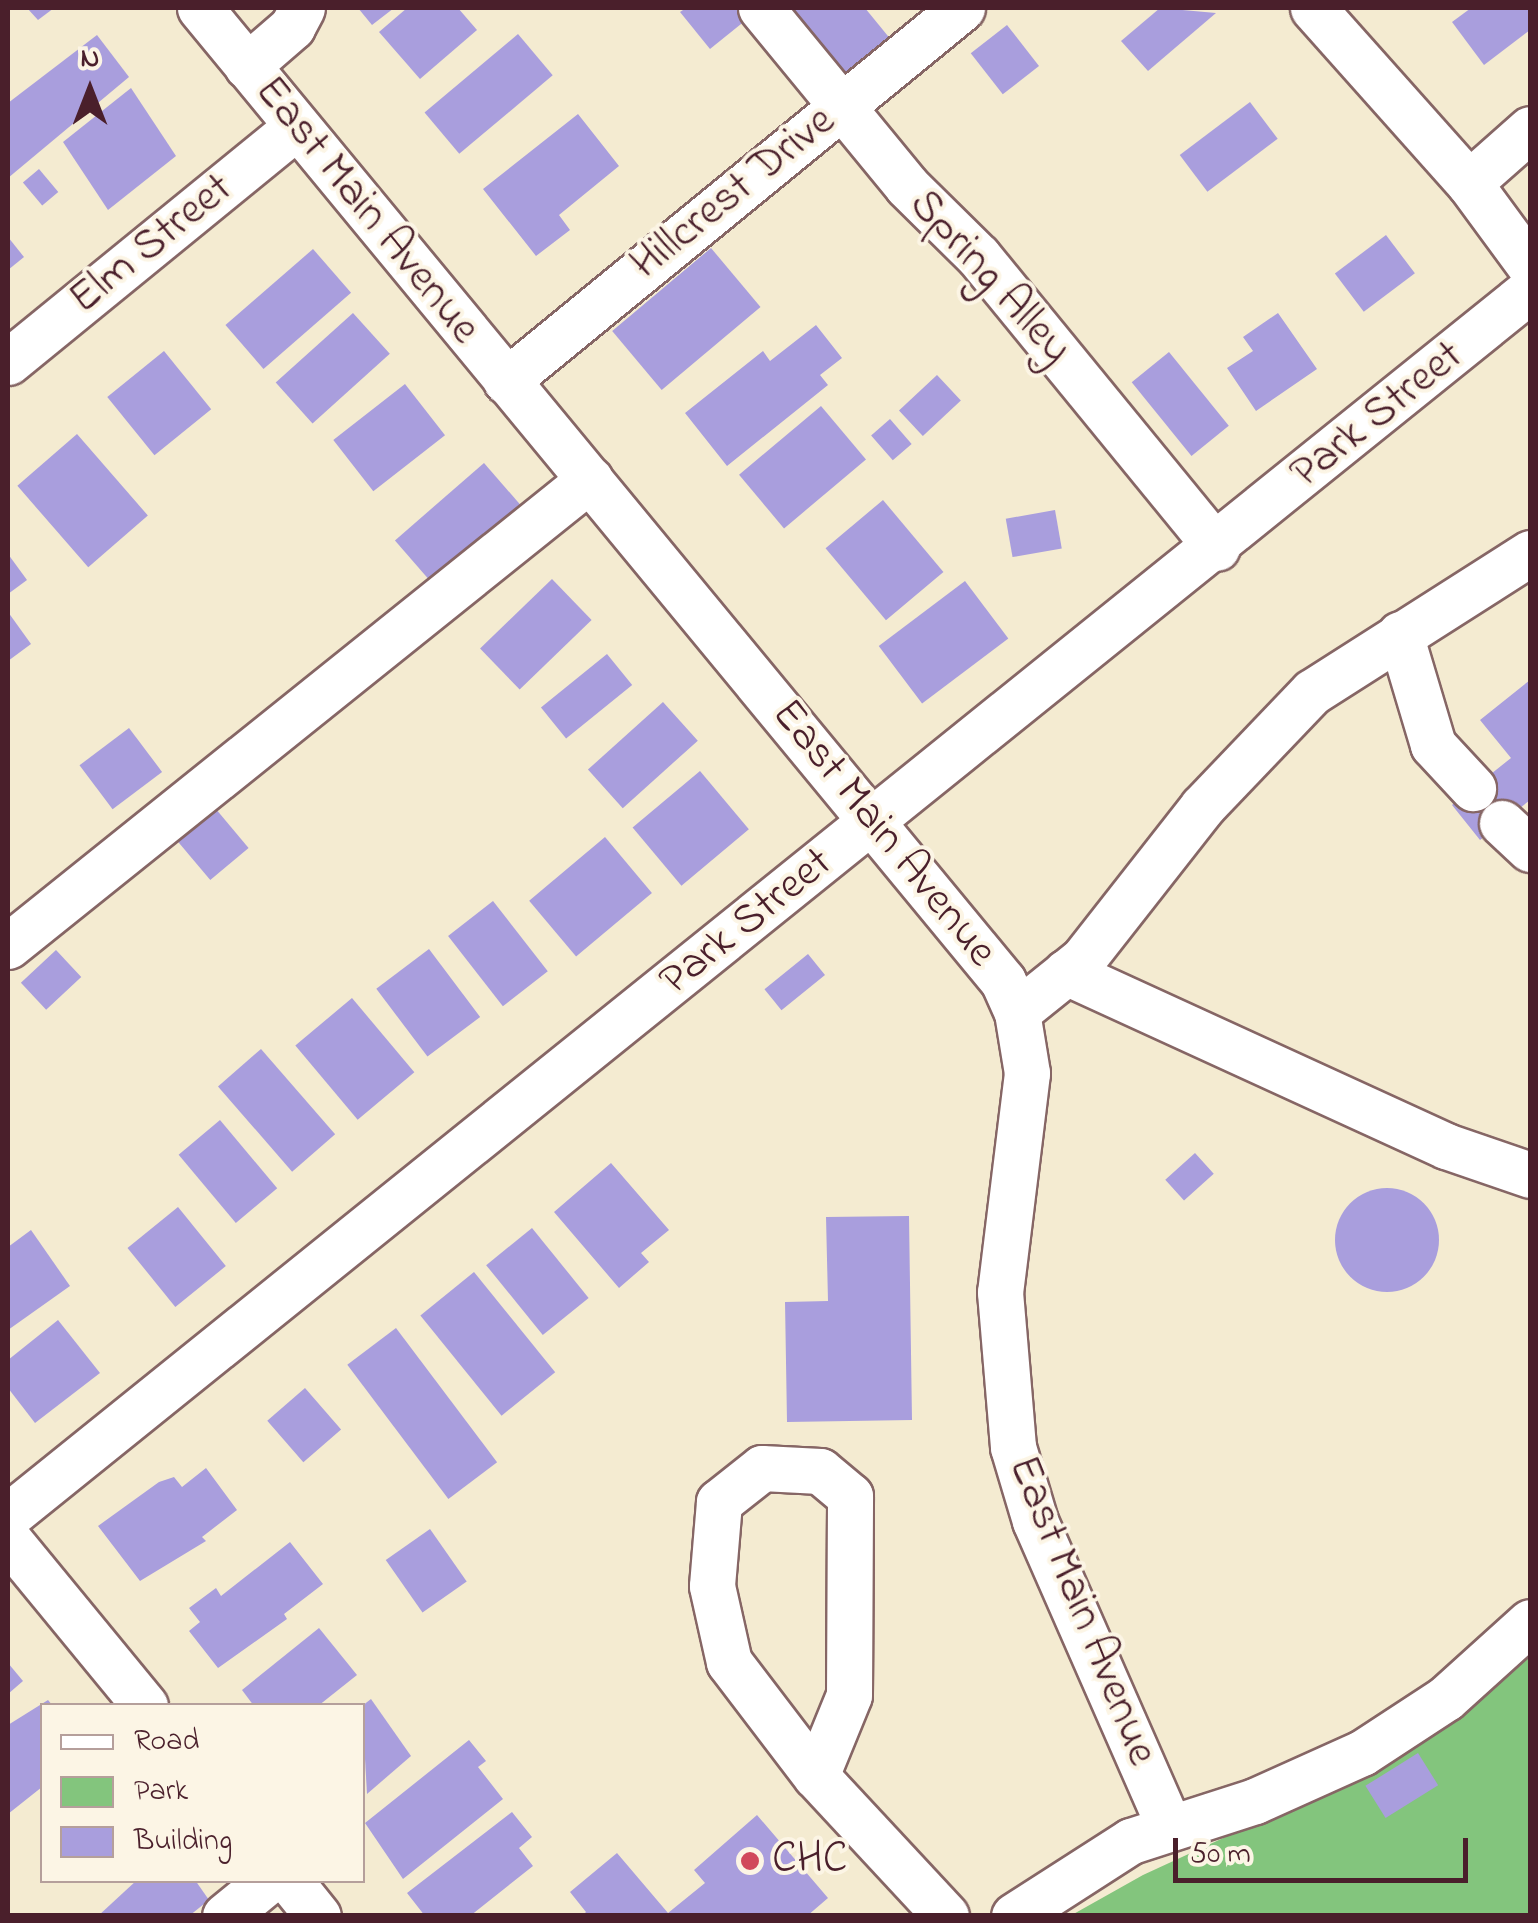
<!DOCTYPE html>
<style>
body{margin:0}
#map{position:relative;width:1538px;height:1923px;overflow:hidden;background:#f4ebd1;font-family:"Indie Flower",sans-serif}
div>[style]{position:absolute}
[style*='--x']{left:calc(var(--x)*1px);top:calc(var(--y)*1px);width:calc(var(--w)*1px);rotate:calc(var(--a)*1deg)}
.green>*{inset:0;background:#83c57d}
.building>*{inset:0;background:#a99edd;transform-origin:0 0}
.round{border-radius:50%}
.roads{filter:drop-shadow(2px 0 #866665) drop-shadow(-2px 0 #866665) drop-shadow(0 2px #866665) drop-shadow(0 -2px #866665)}
.minor>*{height:45px;margin:-22.5px;padding:0 22.5px;transform-origin:22.5px;border-radius:22.5px;background:#fff}
.dots>*{width:28px;height:28px;translate:-50% -50%;box-sizing:border-box;border:5px solid #fcf5e5;border-radius:50%}
span{translate:-50% -50%;white-space:nowrap;text-align:center;line-height:1.15;-webkit-text-stroke:8px #fcf5e5;paint-order:stroke}
.street-label{font-size:45px;color:#4a1f2b}
.poi-label{font-size:45px;color:#4a1f2b}
.left{translate:0 -50%;text-align:left}
.frame{position:absolute;inset:0;border:10px solid #4a1f2b;pointer-events:none}
.legend{position:absolute;left:40px;top:1703px;width:325px;height:180px;box-sizing:border-box;background:#fcf5e5;border:2px solid #b59f9b;margin:0;padding:12px 18px;list-style:none;font-size:30px;color:#4a1f2b}
.legend li{display:flex;align-items:center;gap:20px;height:50px}
.legend b{width:50px;border:2px solid #b59f9b}
.north{position:absolute;left:40px;top:40px;width:100px;height:100px;-webkit-text-stroke:8px #fcf5e5;paint-order:stroke;rotate:0deg;font-size:28px;font-weight:700;line-height:40px;text-align:center;color:#4a1f2b}
.north::after{content:'';display:block;margin:auto;width:35px;height:45px;background:#4a1f2b;clip-path:polygon(50% 0,100% 100%,50% 72%,0 100%)}
.scale{position:absolute;left:1173px;top:1838px;width:295px;height:45px;box-sizing:border-box;border:5px solid #4a1f2b;border-top:0;padding-left:12px;font-size:30px;line-height:35px;white-space:nowrap;color:#4a1f2b;-webkit-text-stroke:8px #fcf5e5;paint-order:stroke}
</style>
<div id="map">
<div class="green">
<i style="clip-path:polygon(1530px 1649px,1530px 1915px,1070px 1916px,1143px 1875px,1408px 1753px)"></i>
</div>
<div class="building">
<i style="clip-path:polygon(27px 8px,54px 8px,38px 20px)"></i>
<i style="clip-path:polygon(358px 8px,394px 8px,372px 25px)"></i>
<i style="clip-path:polygon(407px 8px,458px 8px,477px 30px,420px 79px,379px 32px)"></i>
<i style="clip-path:polygon(686px 8px,736px 8px,746px 20px,710px 49px,680px 12px)"></i>
<i style="clip-path:polygon(791px 8px,865px 8px,892px 41px,845px 79px)"></i>
<i style="clip-path:polygon(1160px 8px,1216px 13px,1148px 71px,1121px 41px)"></i>
<i style="clip-path:polygon(1471px 8px,1530px 8px,1530px 30px,1484px 65px,1452px 22px)"></i>
<i style="left:1007px;top:25px;width:52px;height:46px;rotate:52deg"></i>
<i style="left:518px;top:34px;width:54px;height:122px;rotate:50deg"></i>
<i style="clip-path:polygon(97px 35px,129px 77px,8px 178px,8px 103px)"></i>
<i style="clip-path:polygon(131px 88px,176px 156px,108px 210px,63px 142px)"></i>
<i style="left:1250px;top:102px;width:46px;height:88px;rotate:53deg"></i>
<i style="clip-path:polygon(578px 114px,619px 166px,559px 215px,570px 230px,536px 256px,483px 189px)"></i>
<i style="left:39px;top:169px;width:30px;height:21px;rotate:50deg"></i>
<i style="left:1386px;top:235px;width:48px;height:64px;rotate:53deg"></i>
<i style="clip-path:polygon(8px 237px,24px 257px,8px 270px)"></i>
<i style="left:711px;top:248px;width:77px;height:129px;rotate:50deg"></i>
<i style="left:313px;top:249px;width:58px;height:116px;rotate:49deg"></i>
<i style="left:353px;top:313px;width:55px;height:104px;rotate:48deg"></i>
<i style="clip-path:polygon(1278px 313px,1317px 369px,1256px 411px,1227px 368px,1253px 351px,1243px 337px)"></i>
<i style="clip-path:polygon(816px 325px,842px 358px,820px 375px,828px 385px,727px 466px,685px 413px,763px 351px,770px 361px)"></i>
<i style="left:164px;top:351px;width:75px;height:73px;rotate:51deg"></i>
<i style="left:1169px;top:352px;width:95px;height:48px;rotate:51deg"></i>
<i style="left:937px;top:375px;width:35px;height:52px;rotate:47deg"></i>
<i style="left:405px;top:384px;width:65px;height:91px;rotate:52deg"></i>
<i style="left:821px;top:406px;width:70px;height:107px;rotate:50deg"></i>
<i style="left:890px;top:419px;width:33px;height:25px;rotate:49deg"></i>
<i style="left:77px;top:434px;width:108px;height:79px;rotate:49deg"></i>
<i style="left:484px;top:463px;width:55px;height:118px;rotate:49deg"></i>
<i style="left:883px;top:500px;width:94px;height:75px;rotate:50deg"></i>
<i style="left:1055px;top:510px;width:39px;height:50px;rotate:80deg"></i>
<i style="clip-path:polygon(8px 554px,27px 580px,8px 594px)"></i>
<i style="left:552px;top:579px;width:57px;height:100px;rotate:46deg"></i>
<i style="left:965px;top:581px;width:72px;height:108px;rotate:53deg"></i>
<i style="clip-path:polygon(8px 612px,31px 644px,8px 661px)"></i>
<i style="left:607px;top:654px;width:40px;height:85px;rotate:51deg"></i>
<i style="clip-path:polygon(1530px 680px,1530px 800px,1480px 840px,1452px 805px,1511px 758px,1480px 720px)"></i>
<i style="left:663px;top:702px;width:52px;height:101px;rotate:48deg"></i>
<i style="left:129px;top:728px;width:55px;height:62px;rotate:53deg"></i>
<i style="left:700px;top:771px;width:76px;height:88px;rotate:50deg"></i>
<i style="left:210px;top:802px;width:60px;height:50px;rotate:50deg"></i>
<i style="left:605px;top:837px;width:73px;height:99px;rotate:50deg"></i>
<i style="left:493px;top:901px;width:89px;height:57px;rotate:52deg"></i>
<i style="left:429px;top:949px;width:85px;height:66px;rotate:53deg"></i>
<i style="left:56px;top:950px;width:37px;height:48px;rotate:47deg"></i>
<i style="left:808px;top:954px;width:27px;height:56px;rotate:51deg"></i>
<i style="left:352px;top:998px;width:97px;height:74px;rotate:50deg"></i>
<i style="left:261px;top:1049px;width:113px;height:57px;rotate:49deg"></i>
<i style="left:220px;top:1120px;width:89px;height:54px;rotate:50deg"></i>
<i style="left:1195px;top:1153px;width:28px;height:40px;rotate:48deg"></i>
<i style="clip-path:polygon(611px 1163px,669px 1230px,641px 1253px,649px 1262px,619px 1288px,554px 1212px)"></i>
<i class="round" style="left:1335px;top:1188px;width:104px;height:104px"></i>
<i style="left:178px;top:1207px;width:76px;height:65px;rotate:51deg"></i>
<i style="clip-path:polygon(909px 1216px,912px 1420px,787px 1422px,785px 1302px,828px 1301px,826px 1217px)"></i>
<i style="left:532px;top:1228px;width:90px;height:59px;rotate:51deg"></i>
<i style="clip-path:polygon(31px 1230px,70px 1286px,8px 1330px,8px 1247px)"></i>
<i style="left:474px;top:1272px;width:129px;height:69px;rotate:51deg"></i>
<i style="clip-path:polygon(58px 1320px,100px 1373px,35px 1423px,8px 1388px,8px 1360px)"></i>
<i style="left:396px;top:1328px;width:168px;height:61px;rotate:53deg"></i>
<i style="left:305px;top:1388px;width:55px;height:50px;rotate:49deg"></i>
<i style="clip-path:polygon(206px 1468px,237px 1510px,202px 1537px,206px 1541px,140px 1581px,98px 1526px,159px 1482px,174px 1477px,182px 1487px)"></i>
<i style="left:430px;top:1529px;width:64px;height:54px;rotate:55deg"></i>
<i style="clip-path:polygon(290px 1542px,323px 1584px,284px 1614px,287px 1619px,218px 1668px,189px 1631px,200px 1622px,189px 1608px,216px 1588px,221px 1596px)"></i>
<i style="clip-path:polygon(319px 1628px,357px 1675px,318px 1706px,254px 1706px,242px 1690px)"></i>
<i style="clip-path:polygon(8px 1663px,23px 1681px,8px 1694px)"></i>
<i style="clip-path:polygon(371px 1699px,411px 1756px,367px 1794px,362px 1706px)"></i>
<i style="clip-path:polygon(48px 1700px,53px 1706px,42px 1706px,42px 1787px,8px 1814px,8px 1725px)"></i>
<i style="clip-path:polygon(469px 1740px,486px 1761px,478px 1767px,503px 1799px,403px 1879px,365px 1823px)"></i>
<i style="left:1418px;top:1753px;width:38px;height:62px;rotate:58deg"></i>
<i style="clip-path:polygon(512px 1812px,532px 1837px,519px 1848px,533px 1866px,470px 1916px,425px 1916px,407px 1893px)"></i>
<i style="clip-path:polygon(757px 1815px,828px 1898px,807px 1916px,582px 1916px,586px 1912px,570px 1892px,617px 1853px,668px 1913px,705px 1883px,694px 1870px)"></i>
<i style="clip-path:polygon(137px 1880px,195px 1880px,209px 1900px,189px 1916px,98px 1916px)"></i>
</div>
<div class="roads">
<div class="minor">
<i style="--x:200;--y:8;--w:1262;--a:50.47"></i>
<i style="--x:1003;--y:981;--w:34;--a:66"></i>
<i style="--x:1017;--y:1012;--w:62;--a:80.7"></i>
<i style="--x:1027;--y:1073;--w:221;--a:97"></i>
<i style="--x:1000;--y:1292;--w:156;--a:85.2"></i>
<i style="--x:1013;--y:1447;--w:77;--a:73.4"></i>
<i style="--x:1035;--y:1521;--w:333;--a:66.3"></i>
<i style="--x:761;--y:8;--w:230;--a:50.6"></i>
<i style="--x:907;--y:186;--w:100;--a:44.6"></i>
<i style="--x:978;--y:256;--w:377;--a:50.7"></i>
<i style="--x:1313;--y:8;--w:234;--a:48.3"></i>
<i style="--x:1469;--y:183;--w:103;--a:53.7"></i>
<i style="--x:247;--y:66;--w:60;--a:-40.9"></i>
<i style="--x:292;--y:27;--w:21;--a:-62"></i>
<i style="--x:1469;--y:183;--w:81;--a:-41.5"></i>
<i style="--x:8;--y:362;--w:372;--a:-39.2"></i>
<i style="--x:506;--y:381;--w:589;--a:-39.28"></i>
<i style="--x:1400;--y:634;--w:116;--a:73.4"></i>
<i style="--x:1433;--y:745;--w:59;--a:47.1"></i>
<i style="--x:1502;--y:823;--w:38;--a:43"></i>
<i style="--x:8;--y:946;--w:746;--a:-38.74"></i>
<i style="--x:1066;--y:972;--w:418;--a:24.6"></i>
<i style="--x:1446;--y:1146;--w:89;--a:19"></i>
<i style="--x:1017;--y:1012;--w:85;--a:-38.8"></i>
<i style="--x:1083;--y:959;--w:193;--a:-51.9"></i>
<i style="--x:1202;--y:807;--w:159;--a:-46.3"></i>
<i style="--x:1312;--y:692;--w:259;--a:-32.5"></i>
<i style="--x:8;--y:1516;--w:1954;--a:-38.85"></i>
<i style="--x:8;--y:1539;--w:216;--a:50.6"></i>
<i style="--x:816;--y:1776;--w:87;--a:-67.8"></i>
<i style="--x:849;--y:1695;--w:199;--a:-89.7"></i>
<i style="--x:850;--y:1496;--w:39;--a:-140"></i>
<i style="--x:820;--y:1471;--w:58;--a:-177"></i>
<i style="--x:762;--y:1468;--w:55;--a:141.7"></i>
<i style="--x:719;--y:1502;--w:84;--a:94.8"></i>
<i style="--x:712;--y:1586;--w:78;--a:77.4"></i>
<i style="--x:729;--y:1662;--w:143;--a:52.7"></i>
<i style="--x:816;--y:1776;--w:191;--a:47.1"></i>
<i style="--x:289;--y:1880;--w:46;--a:51.1"></i>
<i style="--x:225;--y:1916;--w:57;--a:-39.3"></i>
<i style="--x:1014;--y:1916;--w:139;--a:-32.7"></i>
<i style="--x:1131;--y:1841;--w:130;--a:-17.9"></i>
<i style="--x:1255;--y:1801;--w:117;--a:-24.2"></i>
<i style="--x:1362;--y:1753;--w:100;--a:-33.2"></i>
<i style="--x:1446;--y:1698;--w:113;--a:-42.1"></i>
</div>
</div>
<div class="dots">
<i style="left:750px;top:1861px;background:#d1495b"></i>
</div>
<div class="street-label">
<span style="left:734px;top:194px;rotate:-39deg">Hillcrest Drive</span>
<span style="left:366px;top:211px;rotate:51deg">East Main Avenue</span>
<span style="left:152px;top:245px;rotate:-39deg">Elm Street</span>
<span style="left:989px;top:278px;rotate:48deg">Spring Alley</span>
<span style="left:1378px;top:416px;rotate:-39deg">Park Street</span>
<span style="left:883px;top:834px;rotate:51deg">East Main Avenue</span>
<span style="left:747px;top:923px;rotate:-39deg">Park Street</span>
<span style="left:1081px;top:1611px;rotate:68deg">East Main Avenue</span>
</div>
<div class="poi-label">
<span class="left" style="left:772px;top:1861px">CHC</span>
</div>
<div class="frame"></div>
<ul class="legend">
<li><b style="height:12px;background:#fff"></b>Road</li>
<li><b style="height:28px;background:#83c57d"></b>Park</li>
<li><b style="height:28px;background:#a99edd"></b>Building</li>
</ul>
<div class="north">N</div>
<div class="scale">50 m</div>
</div>
